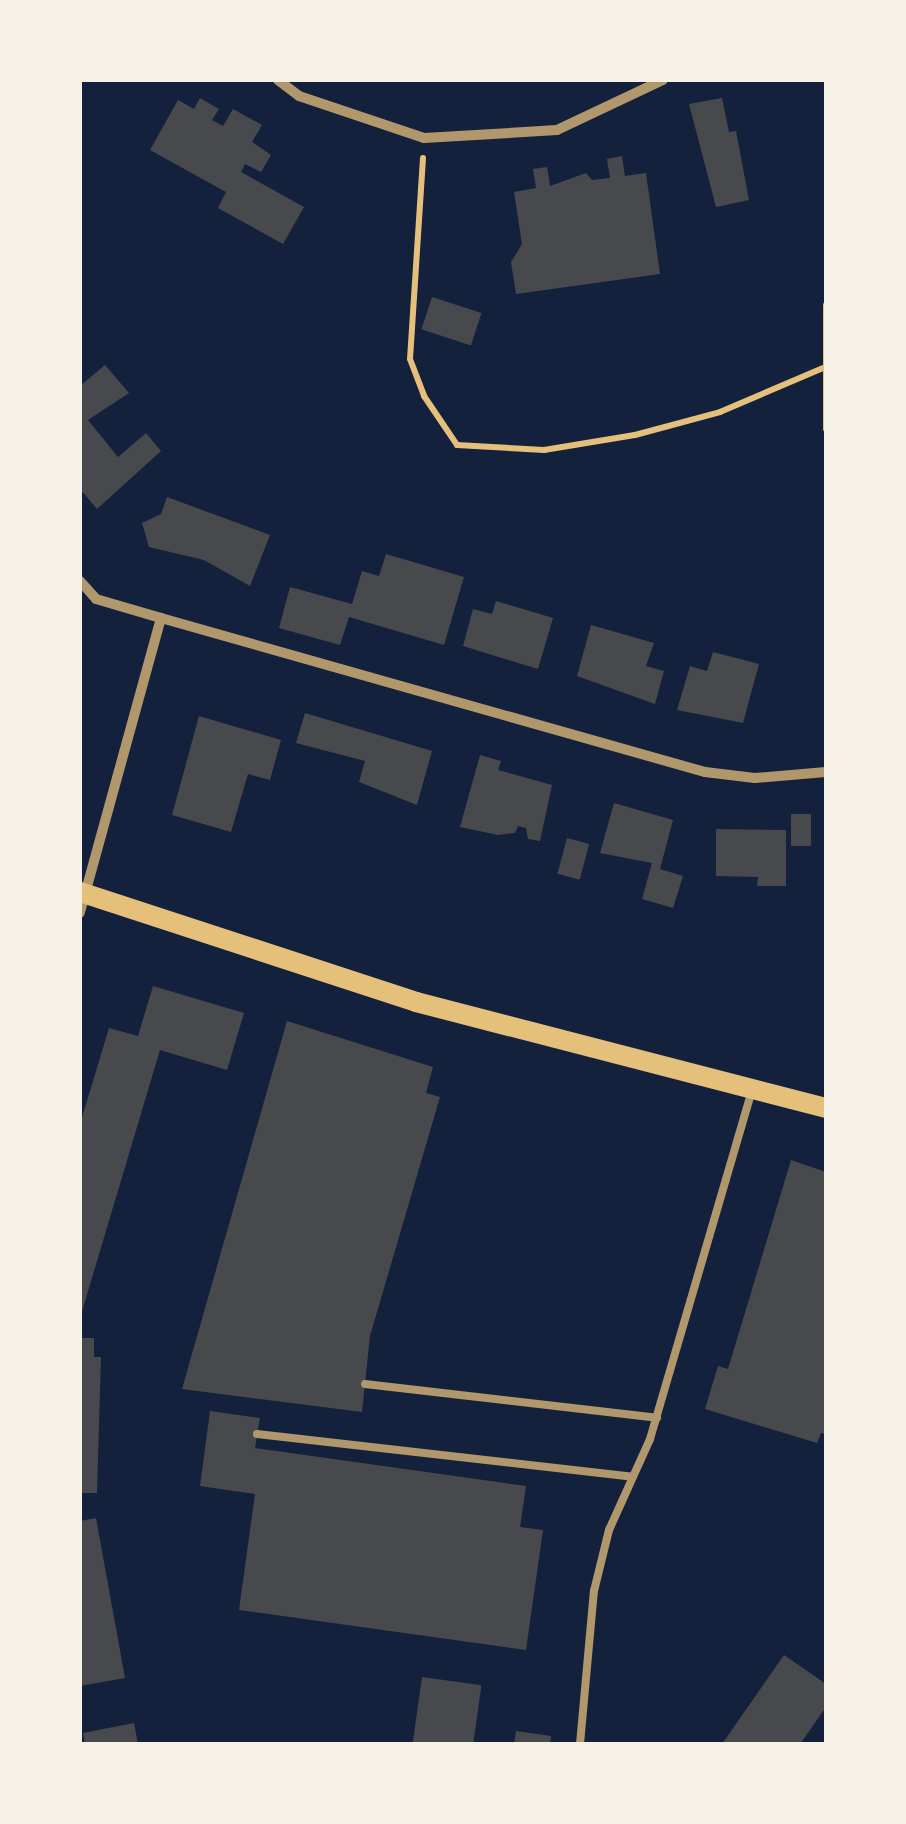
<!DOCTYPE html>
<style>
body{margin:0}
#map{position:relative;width:906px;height:1824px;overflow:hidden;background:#14213d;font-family:"Archivo Narrow",sans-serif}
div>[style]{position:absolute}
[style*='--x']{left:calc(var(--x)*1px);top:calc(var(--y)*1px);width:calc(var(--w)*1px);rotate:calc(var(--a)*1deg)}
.building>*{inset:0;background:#48494c;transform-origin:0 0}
.path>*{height:6px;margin:-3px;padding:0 3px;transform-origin:3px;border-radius:3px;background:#e5c07b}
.service>*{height:8px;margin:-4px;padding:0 4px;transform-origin:4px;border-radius:4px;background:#b1986c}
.minor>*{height:10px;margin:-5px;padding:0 5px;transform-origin:5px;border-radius:5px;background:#b1986c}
.secondary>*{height:20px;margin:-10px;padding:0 10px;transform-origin:10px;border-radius:10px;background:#e5c07b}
span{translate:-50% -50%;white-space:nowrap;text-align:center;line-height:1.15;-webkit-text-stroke:10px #f6f1e7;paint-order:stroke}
.frame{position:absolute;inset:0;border:82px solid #f6f1e7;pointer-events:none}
</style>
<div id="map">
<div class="building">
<i style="clip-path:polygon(200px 98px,219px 109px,212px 120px,223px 126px,233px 109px,262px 125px,252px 142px,271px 155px,261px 172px,245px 164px,241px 172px,304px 207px,283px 244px,218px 208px,226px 192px,150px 150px,178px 100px,194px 109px)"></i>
<i style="clip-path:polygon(722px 98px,729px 132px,736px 131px,749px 200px,716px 207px,689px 104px)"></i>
<i style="clip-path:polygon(622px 156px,625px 176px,646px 173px,660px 274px,516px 294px,511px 262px,522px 244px,514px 192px,536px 188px,533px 169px,547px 167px,550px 186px,586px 173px,592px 180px,610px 178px,607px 159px)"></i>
<i style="left:432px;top:297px;width:52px;height:34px;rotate:18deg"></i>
<i style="clip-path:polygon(105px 365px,129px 393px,88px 420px,118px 457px,146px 433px,161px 451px,97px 509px,80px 489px,80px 386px)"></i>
<i style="clip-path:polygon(167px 497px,270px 535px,250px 586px,204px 560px,149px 547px,142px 523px,161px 514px)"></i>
<i style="clip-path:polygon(386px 554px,464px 577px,444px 645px,349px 617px,340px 645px,279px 628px,290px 587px,352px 604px,362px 571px,379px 576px)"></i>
<i style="clip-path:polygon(496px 601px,553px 618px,538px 669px,463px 646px,473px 609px,492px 614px)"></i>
<i style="clip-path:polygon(591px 625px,654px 643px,646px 666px,664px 671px,655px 704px,577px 676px)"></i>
<i style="clip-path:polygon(713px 652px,759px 664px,743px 723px,677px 710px,690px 666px,707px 671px)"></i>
<i style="clip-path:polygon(305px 713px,432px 751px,417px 805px,359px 782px,365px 761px,296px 743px)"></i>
<i style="clip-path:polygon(199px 716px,281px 740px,270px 780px,248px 774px,231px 832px,172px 815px)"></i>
<i style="clip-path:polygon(480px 755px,501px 761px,498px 770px,552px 785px,540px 841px,528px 839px,526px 828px,518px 826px,515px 833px,498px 835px,460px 827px)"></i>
<i style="clip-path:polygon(614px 803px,673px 820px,660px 869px,683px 876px,673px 908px,642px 899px,652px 863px,600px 853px)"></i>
<i style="left:791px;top:814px;width:20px;height:32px"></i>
<i style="clip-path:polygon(716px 829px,786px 830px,786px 886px,757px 886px,758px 877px,716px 876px)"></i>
<i style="left:567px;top:838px;width:23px;height:37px;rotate:15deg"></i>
<i style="clip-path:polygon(153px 986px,244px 1013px,227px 1070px,160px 1050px,80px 1318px,80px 1124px,109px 1028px,138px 1036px)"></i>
<i style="clip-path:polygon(287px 1021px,433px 1067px,426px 1093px,440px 1097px,370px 1336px,362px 1412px,182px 1389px)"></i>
<i style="clip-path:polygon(791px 1160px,826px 1172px,826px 1434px,821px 1433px,817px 1443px,705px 1409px,718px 1366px,728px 1369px)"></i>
<i style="clip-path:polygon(80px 1338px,94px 1338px,94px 1357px,101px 1357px,97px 1493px,80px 1493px)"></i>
<i style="clip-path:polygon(210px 1411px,260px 1418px,255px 1448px,526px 1486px,520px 1527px,543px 1530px,526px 1650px,239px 1610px,255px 1494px,200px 1486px)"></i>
<i style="clip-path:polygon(96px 1518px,125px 1678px,80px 1686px,80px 1521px)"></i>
<i style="clip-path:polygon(784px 1655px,826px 1684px,826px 1707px,800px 1744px,722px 1744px)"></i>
<i style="left:422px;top:1677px;width:60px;height:68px;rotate:8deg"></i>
<i style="clip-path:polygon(134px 1723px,138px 1744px,85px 1744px,83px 1733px)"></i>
<i style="clip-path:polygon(516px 1731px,551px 1736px,550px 1744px,514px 1744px)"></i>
</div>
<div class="path">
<i style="--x:423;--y:158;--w:201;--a:93.7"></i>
<i style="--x:410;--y:359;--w:40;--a:69"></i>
<i style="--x:424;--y:396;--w:59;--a:56"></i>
<i style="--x:457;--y:445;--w:87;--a:3.3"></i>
<i style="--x:544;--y:450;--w:92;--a:-9.4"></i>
<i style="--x:635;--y:435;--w:88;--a:-15.1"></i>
<i style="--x:720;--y:412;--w:112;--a:-23.1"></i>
<i style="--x:826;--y:305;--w:124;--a:90"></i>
</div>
<div class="service">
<i style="--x:365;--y:1384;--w:294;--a:6.6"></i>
<i style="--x:257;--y:1434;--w:378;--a:6.5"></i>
<i style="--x:580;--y:1744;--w:154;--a:-84.8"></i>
<i style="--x:594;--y:1591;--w:63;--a:-76.2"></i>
<i style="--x:609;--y:1530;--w:100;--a:-65.7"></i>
<i style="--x:650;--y:1439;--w:364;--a:-73.7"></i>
</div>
<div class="minor">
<i style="--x:278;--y:80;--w:26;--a:37"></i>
<i style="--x:299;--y:96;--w:132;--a:18.6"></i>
<i style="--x:424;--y:138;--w:133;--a:-3.4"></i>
<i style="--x:557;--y:130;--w:117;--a:-25.3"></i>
<i style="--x:80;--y:581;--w:24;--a:48"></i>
<i style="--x:96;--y:599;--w:68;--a:16.3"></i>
<i style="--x:161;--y:618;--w:306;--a:105.4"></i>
<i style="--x:161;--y:618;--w:565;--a:15.81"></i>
<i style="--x:705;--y:772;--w:50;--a:6.8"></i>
<i style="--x:755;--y:778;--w:71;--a:-4.8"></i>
</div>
<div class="secondary">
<i style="--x:80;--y:892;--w:354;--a:18.1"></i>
<i style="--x:416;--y:1002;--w:423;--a:14.5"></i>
</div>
<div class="frame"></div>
</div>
